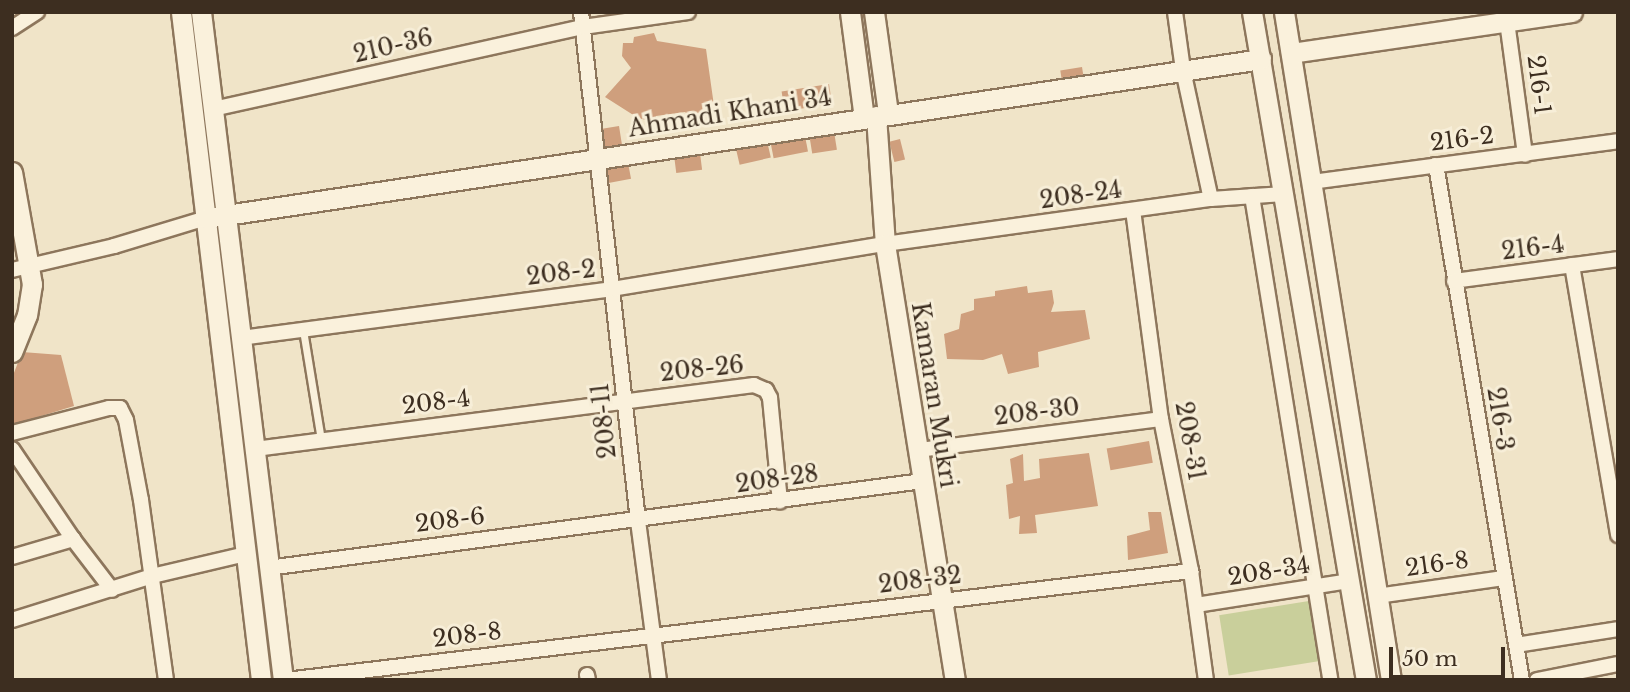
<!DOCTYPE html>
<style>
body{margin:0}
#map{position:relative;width:1630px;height:692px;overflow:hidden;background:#f0e4c8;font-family:"Libre Baskerville",serif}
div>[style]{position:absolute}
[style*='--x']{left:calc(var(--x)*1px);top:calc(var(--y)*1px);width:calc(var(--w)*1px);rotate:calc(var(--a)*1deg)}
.green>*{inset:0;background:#c9cf9b;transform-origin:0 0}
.building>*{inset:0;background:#cf9f7d;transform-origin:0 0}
.roads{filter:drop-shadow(2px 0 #8d765c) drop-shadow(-2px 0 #8d765c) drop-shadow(0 2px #8d765c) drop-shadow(0 -2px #8d765c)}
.lane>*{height:7px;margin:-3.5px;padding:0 3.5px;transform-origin:3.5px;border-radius:3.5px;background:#faf1dc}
.street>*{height:14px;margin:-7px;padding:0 7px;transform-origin:7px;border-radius:7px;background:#faf1dc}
.secondary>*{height:19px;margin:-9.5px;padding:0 9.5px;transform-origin:9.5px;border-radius:9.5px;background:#faf1dc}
span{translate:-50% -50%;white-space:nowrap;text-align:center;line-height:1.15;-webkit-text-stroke:6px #f7eed8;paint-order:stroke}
.street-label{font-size:23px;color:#3d2e20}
.frame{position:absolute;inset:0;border:14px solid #3d2e20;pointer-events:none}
.scale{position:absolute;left:1389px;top:647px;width:116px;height:32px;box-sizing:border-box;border:4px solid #3d2e20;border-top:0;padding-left:9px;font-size:21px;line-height:24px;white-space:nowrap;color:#3d2e20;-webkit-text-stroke:5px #f7eed8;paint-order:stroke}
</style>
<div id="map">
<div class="green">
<i style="left:1315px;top:600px;width:61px;height:97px;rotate:81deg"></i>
</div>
<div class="building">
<i style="clip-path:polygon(654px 33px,657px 41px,706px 49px,715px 113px,692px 119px,685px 112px,656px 116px,654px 122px,638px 118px,605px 97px,631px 68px,622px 56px,623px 43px,633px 43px,634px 37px)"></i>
<i style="left:1082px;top:67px;width:13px;height:22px;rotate:81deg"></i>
<i style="left:829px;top:84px;width:20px;height:48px;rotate:81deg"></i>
<i style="left:833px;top:125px;width:25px;height:25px;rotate:81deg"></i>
<i style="left:619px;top:126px;width:19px;height:17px;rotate:81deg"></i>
<i style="left:804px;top:131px;width:21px;height:35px;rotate:79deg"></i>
<i style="left:900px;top:139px;width:21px;height:11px;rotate:76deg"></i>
<i style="left:767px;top:141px;width:17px;height:32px;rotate:77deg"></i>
<i style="left:700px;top:153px;width:17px;height:26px;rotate:83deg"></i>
<i style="left:628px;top:163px;width:16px;height:23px;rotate:79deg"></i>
<i style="clip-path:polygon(1027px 286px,1028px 293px,1052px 290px,1054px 303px,1051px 312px,1085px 310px,1090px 339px,1038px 352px,1039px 367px,1008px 374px,1002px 354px,983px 360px,947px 359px,944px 334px,959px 329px,961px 314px,974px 310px,974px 299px,995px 296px,995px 291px)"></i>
<i style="clip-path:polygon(22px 352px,61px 355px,74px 406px,12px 425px,12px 378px)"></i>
<i style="left:1149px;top:441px;width:22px;height:43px;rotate:80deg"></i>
<i style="clip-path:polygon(1089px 453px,1098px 506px,1035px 515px,1037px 533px,1019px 534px,1020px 516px,1009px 519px,1006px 485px,1013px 483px,1010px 459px,1023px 454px,1024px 481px,1040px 478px,1039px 459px)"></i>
<i style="clip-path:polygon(1148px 512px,1161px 512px,1168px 553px,1128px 560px,1127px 536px,1150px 530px)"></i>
</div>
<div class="roads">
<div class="lane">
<i style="--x:303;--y:330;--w:111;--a:80.7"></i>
</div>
<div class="street">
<i style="--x:581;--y:12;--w:512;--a:83.61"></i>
<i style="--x:638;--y:521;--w:160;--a:82.5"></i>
<i style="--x:1175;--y:12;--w:59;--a:82.1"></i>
<i style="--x:1183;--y:70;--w:132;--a:77.8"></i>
<i style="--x:1506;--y:14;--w:142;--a:82.3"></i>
<i style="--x:12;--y:28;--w:30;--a:-33"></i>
<i style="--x:213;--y:109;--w:379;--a:-12.5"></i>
<i style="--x:583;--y:27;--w:106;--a:-8.1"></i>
<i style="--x:1436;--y:165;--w:522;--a:80.52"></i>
<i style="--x:1312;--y:182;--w:309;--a:-7.6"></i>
<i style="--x:1252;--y:196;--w:490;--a:80.8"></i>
<i style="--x:1133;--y:210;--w:211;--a:82.4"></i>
<i style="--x:1161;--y:419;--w:155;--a:78.8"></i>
<i style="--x:1191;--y:571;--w:110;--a:82.2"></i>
<i style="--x:1572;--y:265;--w:274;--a:80.3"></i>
<i style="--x:12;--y:270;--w:105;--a:-13.2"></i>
<i style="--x:114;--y:246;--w:96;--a:-16.9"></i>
<i style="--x:1454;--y:281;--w:165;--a:-7.6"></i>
<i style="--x:241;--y:338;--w:374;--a:-7.5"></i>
<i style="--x:612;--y:289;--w:277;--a:-9.4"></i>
<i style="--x:885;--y:244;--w:329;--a:-7.9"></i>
<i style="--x:1211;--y:199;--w:73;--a:-3.9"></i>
<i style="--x:12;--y:433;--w:100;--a:-14.5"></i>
<i style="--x:109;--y:408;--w:11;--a:0"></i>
<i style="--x:120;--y:408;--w:13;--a:63"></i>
<i style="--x:126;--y:420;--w:81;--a:79.4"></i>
<i style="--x:141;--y:500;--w:182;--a:82.1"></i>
<i style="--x:12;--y:449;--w:109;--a:55.9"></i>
<i style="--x:73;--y:539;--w:64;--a:52.6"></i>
<i style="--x:255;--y:449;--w:503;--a:-7.31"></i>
<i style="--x:754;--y:385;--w:13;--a:23"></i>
<i style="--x:766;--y:390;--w:9;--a:63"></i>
<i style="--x:770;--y:398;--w:104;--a:84.5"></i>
<i style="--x:919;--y:450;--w:244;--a:-7.3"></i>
<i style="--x:12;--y:557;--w:64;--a:-16.4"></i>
<i style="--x:268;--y:568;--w:661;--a:-7.57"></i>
<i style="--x:1377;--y:596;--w:128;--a:-8.1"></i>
<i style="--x:1196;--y:605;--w:156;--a:-8.9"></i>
<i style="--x:12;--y:620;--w:147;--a:-17.4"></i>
<i style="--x:152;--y:576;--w:97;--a:-13.2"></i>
<i style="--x:1516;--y:645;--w:103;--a:-8.9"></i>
<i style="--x:587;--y:675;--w:5;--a:79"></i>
<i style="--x:286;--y:680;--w:912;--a:-6.87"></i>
<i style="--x:1537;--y:680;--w:83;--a:-11.2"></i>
</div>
<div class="secondary">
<i style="--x:181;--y:12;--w:673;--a:83.17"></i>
<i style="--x:201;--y:12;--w:673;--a:83"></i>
<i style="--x:850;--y:12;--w:107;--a:82.5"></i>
<i style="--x:874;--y:12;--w:102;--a:82.1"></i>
<i style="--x:1252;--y:12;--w:678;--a:80.32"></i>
<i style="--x:1284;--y:12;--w:677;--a:80.9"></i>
<i style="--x:1291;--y:53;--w:284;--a:-8.3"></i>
<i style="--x:876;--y:116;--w:128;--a:86"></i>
<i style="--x:885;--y:244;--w:442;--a:80.9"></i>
<i style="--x:12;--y:172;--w:114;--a:79.9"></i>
<i style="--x:32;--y:284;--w:31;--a:99"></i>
<i style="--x:27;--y:315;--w:40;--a:112"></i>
<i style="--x:206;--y:218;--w:1067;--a:-8.57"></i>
</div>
</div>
<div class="street-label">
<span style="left:393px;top:46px;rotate:-13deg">210-36</span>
<span style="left:1539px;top:85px;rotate:83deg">216-1</span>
<span style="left:730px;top:113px;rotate:-9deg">Ahmadi Khani 34</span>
<span style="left:1462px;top:139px;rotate:-7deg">216-2</span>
<span style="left:1081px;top:195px;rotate:-8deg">208-24</span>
<span style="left:1533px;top:248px;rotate:-7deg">216-4</span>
<span style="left:561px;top:273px;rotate:-7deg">208-2</span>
<span style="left:702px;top:369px;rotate:-6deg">208-26</span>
<span style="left:934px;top:395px;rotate:81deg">Kamaran Mukri</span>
<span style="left:436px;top:402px;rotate:-7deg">208-4</span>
<span style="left:1037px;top:412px;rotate:-7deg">208-30</span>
<span style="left:1500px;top:419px;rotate:81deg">216-3</span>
<span style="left:604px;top:421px;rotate:-96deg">208-11</span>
<span style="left:1190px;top:441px;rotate:80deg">208-31</span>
<span style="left:777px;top:479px;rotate:-8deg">208-28</span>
<span style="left:450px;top:520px;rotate:-7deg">208-6</span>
<span style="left:1437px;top:564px;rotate:-8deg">216-8</span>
<span style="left:1269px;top:571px;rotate:-9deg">208-34</span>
<span style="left:920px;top:580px;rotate:-7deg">208-32</span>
<span style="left:467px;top:635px;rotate:-7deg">208-8</span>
</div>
<div class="frame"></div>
<div class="scale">50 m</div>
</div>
